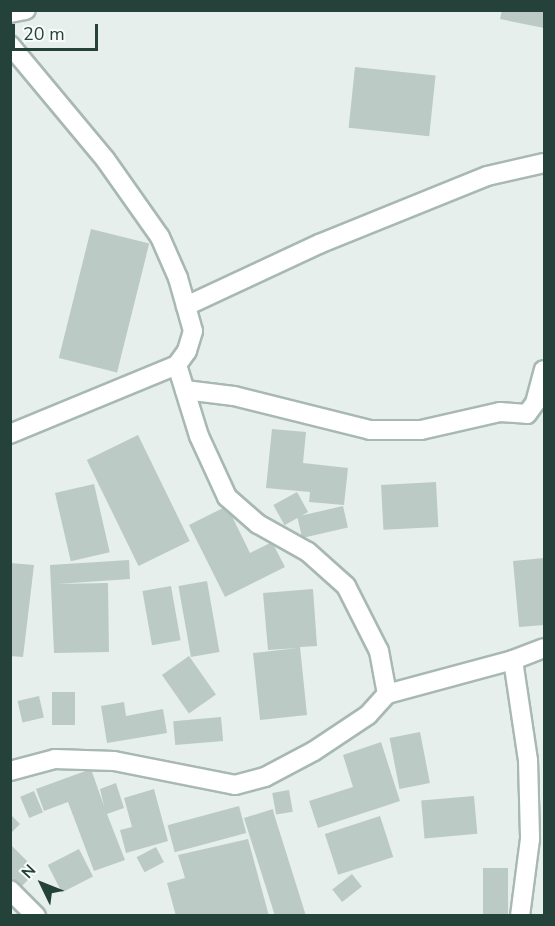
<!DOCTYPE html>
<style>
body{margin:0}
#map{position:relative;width:555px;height:926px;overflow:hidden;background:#e6efeb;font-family:"Nunito Sans",sans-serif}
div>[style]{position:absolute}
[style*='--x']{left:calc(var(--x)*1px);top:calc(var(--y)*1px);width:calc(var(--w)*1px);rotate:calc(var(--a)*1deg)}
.building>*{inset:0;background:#bbcac4;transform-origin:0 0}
.roads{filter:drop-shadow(2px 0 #a8b8b2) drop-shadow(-2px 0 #a8b8b2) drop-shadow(0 2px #a8b8b2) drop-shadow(0 -2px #a8b8b2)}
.minor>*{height:18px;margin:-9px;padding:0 9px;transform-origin:9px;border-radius:9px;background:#fff}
span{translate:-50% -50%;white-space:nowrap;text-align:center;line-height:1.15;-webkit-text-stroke:5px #f7fbf9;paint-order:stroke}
.frame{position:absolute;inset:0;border:12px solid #24423a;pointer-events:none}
.north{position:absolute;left:12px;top:854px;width:60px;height:60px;-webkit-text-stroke:4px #f7fbf9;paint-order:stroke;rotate:313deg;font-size:16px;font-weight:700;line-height:24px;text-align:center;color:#24423a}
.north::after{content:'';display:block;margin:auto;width:21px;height:27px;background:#24423a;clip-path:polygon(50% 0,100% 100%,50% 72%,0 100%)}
.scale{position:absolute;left:12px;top:24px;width:86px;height:27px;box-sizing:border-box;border:3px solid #24423a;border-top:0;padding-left:8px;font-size:18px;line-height:21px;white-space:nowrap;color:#24423a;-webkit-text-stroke:4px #f7fbf9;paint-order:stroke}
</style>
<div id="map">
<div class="building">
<i style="clip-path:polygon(502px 10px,544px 10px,544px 28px,500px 19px)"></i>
<i style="left:355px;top:67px;width:81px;height:61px;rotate:6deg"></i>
<i style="left:91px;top:229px;width:60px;height:133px;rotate:14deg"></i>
<i style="clip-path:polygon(272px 429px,306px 432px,303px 463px,348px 468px,344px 505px,309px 502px,310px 492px,266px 488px)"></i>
<i style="left:138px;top:435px;width:118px;height:57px;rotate:64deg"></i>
<i style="left:436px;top:482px;width:45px;height:55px;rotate:87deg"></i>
<i style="left:94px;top:484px;width:70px;height:40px;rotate:77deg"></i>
<i style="left:297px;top:492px;width:23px;height:27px;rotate:61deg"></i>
<i style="clip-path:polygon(227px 506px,250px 553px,272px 542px,285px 567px,225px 597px,189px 525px)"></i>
<i style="left:343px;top:506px;width:22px;height:47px;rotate:77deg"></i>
<i style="clip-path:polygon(544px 558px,544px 625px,519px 627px,513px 561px)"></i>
<i style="clip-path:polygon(129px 560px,130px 579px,57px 584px,108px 583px,109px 652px,54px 653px,50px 565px)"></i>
<i style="clip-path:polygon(10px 563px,34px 565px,23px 657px,10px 656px)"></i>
<i style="left:207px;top:581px;width:72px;height:29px;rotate:80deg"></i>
<i style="left:171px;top:586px;width:55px;height:29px;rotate:80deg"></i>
<i style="clip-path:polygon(313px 589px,317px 646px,300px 647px,307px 715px,260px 720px,253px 653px,298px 648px,268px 650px,263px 593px)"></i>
<i style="left:189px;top:656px;width:47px;height:33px;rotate:55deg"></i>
<i style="left:75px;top:692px;width:33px;height:23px;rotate:90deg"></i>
<i style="left:39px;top:696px;width:22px;height:22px;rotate:77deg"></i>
<i style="clip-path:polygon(124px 702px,126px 716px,163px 709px,167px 733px,107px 743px,101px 706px)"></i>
<i style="left:221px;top:717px;width:24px;height:48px;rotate:85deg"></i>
<i style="left:420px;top:732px;width:52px;height:31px;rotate:79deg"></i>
<i style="clip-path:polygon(381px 742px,400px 801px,318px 828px,309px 801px,353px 787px,343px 755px)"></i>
<i style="clip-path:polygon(91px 769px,104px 806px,100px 789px,116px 783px,124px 808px,107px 814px,125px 860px,94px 871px,68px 802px,44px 811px,36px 789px)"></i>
<i style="clip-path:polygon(154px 789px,168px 841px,126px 853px,120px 830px,132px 827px,124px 798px)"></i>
<i style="left:289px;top:790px;width:22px;height:17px;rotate:80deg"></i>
<i style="left:34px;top:791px;width:23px;height:15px;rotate:67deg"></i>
<i style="left:474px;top:796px;width:38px;height:53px;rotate:85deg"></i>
<i style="left:239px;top:806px;width:28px;height:74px;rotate:75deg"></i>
<i style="clip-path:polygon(273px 809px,274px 814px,306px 916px,275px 916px,244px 818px)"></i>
<i style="clip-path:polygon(10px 814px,20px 824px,10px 834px)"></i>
<i style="left:380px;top:816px;width:43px;height:58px;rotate:72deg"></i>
<i style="clip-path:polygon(248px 839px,269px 916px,176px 916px,167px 883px,185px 878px,178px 855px)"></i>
<i style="clip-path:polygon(10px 844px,37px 871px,21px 887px,10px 876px)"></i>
<i style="left:156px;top:847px;width:17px;height:22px;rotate:62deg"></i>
<i style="left:79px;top:849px;width:31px;height:35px;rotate:63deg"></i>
<i style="left:483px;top:868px;width:25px;height:48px"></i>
<i style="left:352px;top:874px;width:16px;height:25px;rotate:52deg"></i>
</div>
<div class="roads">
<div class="minor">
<i style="--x:10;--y:13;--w:16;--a:-11"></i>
<i style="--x:10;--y:45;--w:148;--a:50.2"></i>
<i style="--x:105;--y:159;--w:95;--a:54.8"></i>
<i style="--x:160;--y:237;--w:45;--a:66.3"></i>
<i style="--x:178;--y:278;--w:55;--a:74.2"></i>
<i style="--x:193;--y:331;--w:21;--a:107"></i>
<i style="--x:187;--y:351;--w:17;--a:126"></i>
<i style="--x:177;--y:365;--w:181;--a:157.6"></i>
<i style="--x:186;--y:306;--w:147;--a:-25"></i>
<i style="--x:319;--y:244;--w:181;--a:-22"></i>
<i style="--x:487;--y:176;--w:58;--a:-12.8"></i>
<i style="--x:177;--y:365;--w:74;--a:72.8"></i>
<i style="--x:199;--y:436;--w:67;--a:65.3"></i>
<i style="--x:227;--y:497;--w:41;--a:41.1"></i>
<i style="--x:258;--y:524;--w:57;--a:29.2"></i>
<i style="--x:308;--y:552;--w:51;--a:41.8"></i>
<i style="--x:346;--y:586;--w:73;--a:63.1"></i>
<i style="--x:379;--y:651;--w:44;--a:79.5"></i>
<i style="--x:185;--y:390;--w:49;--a:7"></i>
<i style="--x:234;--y:396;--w:140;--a:14"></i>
<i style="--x:370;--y:430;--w:51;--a:0"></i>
<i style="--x:421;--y:430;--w:81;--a:-12.8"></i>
<i style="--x:500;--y:412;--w:27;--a:4"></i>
<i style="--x:527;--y:414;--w:14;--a:-54"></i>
<i style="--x:535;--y:403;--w:34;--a:-75"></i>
<i style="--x:513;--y:660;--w:101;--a:81.5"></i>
<i style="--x:528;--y:760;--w:79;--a:88.5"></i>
<i style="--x:530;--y:839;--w:78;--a:97.4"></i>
<i style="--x:10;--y:771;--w:47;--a:-14.9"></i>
<i style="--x:55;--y:759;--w:59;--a:1.9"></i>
<i style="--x:114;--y:761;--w:123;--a:11.2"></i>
<i style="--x:235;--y:785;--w:31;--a:-15"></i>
<i style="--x:265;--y:777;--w:55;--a:-28"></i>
<i style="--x:314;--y:751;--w:65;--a:-33.7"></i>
<i style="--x:368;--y:715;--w:28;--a:-48"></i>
<i style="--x:387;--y:694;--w:131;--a:-15.1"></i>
<i style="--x:513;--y:660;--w:33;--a:-21"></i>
<i style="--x:10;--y:890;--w:37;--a:45"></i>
</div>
</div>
<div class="frame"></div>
<div class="north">N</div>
<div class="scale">20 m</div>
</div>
